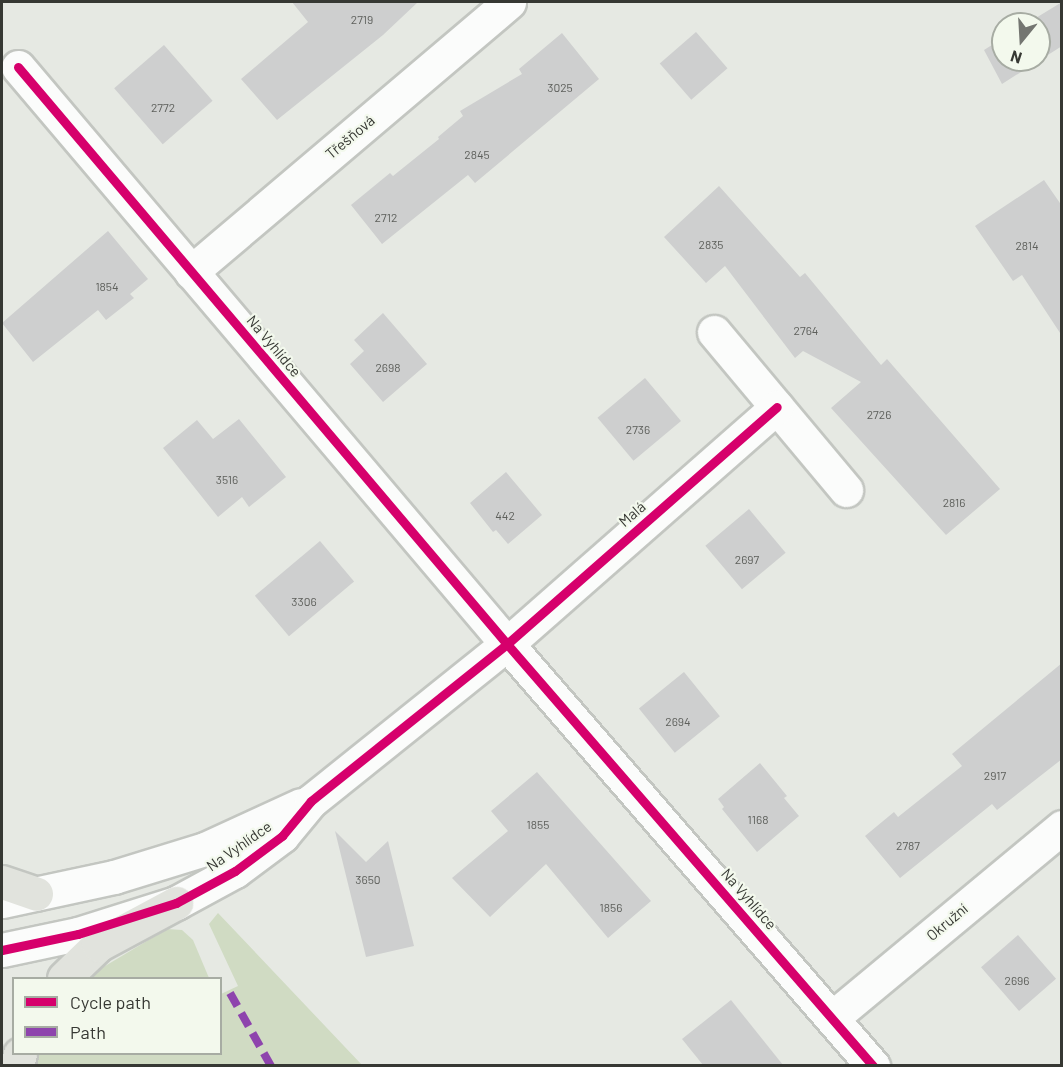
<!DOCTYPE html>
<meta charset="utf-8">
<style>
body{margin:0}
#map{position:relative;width:1063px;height:1067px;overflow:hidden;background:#e6e9e3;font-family:Barlow,sans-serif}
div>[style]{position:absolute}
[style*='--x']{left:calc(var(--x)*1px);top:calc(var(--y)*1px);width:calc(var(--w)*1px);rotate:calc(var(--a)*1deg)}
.green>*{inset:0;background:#d0dbc3}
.building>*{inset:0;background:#cecfcf;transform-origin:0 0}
.roads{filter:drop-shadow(2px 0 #c3c6c1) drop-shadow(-2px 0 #c3c6c1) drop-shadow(0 2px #c3c6c1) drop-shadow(0 -2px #c3c6c1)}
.minor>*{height:33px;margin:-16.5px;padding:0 16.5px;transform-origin:16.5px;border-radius:16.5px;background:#fbfcfb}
.major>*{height:33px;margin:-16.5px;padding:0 16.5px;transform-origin:16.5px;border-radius:16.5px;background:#e1e3dd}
.quiet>*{height:8px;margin-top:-4px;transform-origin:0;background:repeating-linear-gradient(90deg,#8e44ad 0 15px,transparent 0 23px)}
.cycleway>*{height:9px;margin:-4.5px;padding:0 4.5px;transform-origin:4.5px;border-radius:4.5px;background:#d6006c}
span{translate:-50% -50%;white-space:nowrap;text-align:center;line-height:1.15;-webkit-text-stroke:4.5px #f3f9ed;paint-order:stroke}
.number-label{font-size:12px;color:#5e605c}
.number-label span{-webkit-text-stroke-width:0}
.street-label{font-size:15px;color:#363833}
.frame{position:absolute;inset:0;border:3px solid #363833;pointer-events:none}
.legend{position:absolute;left:12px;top:977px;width:210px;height:78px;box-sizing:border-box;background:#f3f9ed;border:2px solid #a7aca3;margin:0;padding:8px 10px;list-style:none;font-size:18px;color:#363833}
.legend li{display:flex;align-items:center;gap:12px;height:30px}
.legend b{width:30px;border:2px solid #a7aca3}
.north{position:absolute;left:991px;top:12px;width:60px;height:60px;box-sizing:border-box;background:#f3f9ed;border:2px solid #a7aca3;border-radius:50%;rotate:198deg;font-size:16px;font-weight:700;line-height:24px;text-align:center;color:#363833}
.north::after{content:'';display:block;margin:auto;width:21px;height:27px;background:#747671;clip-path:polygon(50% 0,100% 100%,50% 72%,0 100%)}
</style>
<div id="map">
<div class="green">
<i style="clip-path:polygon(218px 913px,362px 1065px,30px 1066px,32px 1054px,220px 1054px,221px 994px,238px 986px,209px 924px)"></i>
<i style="clip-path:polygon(167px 929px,182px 930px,193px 940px,209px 978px,85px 978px)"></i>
</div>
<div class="building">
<i style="clip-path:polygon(292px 2px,418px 2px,383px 35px,277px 120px,241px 79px,308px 22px)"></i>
<i style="clip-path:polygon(1062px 2px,1062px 46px,1002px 84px,984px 50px,1003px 38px,1003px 60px,1039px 60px,1039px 24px,1026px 24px)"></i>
<i style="left:696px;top:32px;width:48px;height:48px;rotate:49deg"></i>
<i style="clip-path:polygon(562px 33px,599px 79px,475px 183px,468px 175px,382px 244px,351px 205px,390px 173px,393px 176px,439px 139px,438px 137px,463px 116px,460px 111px,522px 74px,519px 69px)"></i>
<i style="left:164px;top:45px;width:74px;height:66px;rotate:49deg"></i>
<i style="clip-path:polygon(1044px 180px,1062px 206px,1062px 336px,1022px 275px,1013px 281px,975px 226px)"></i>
<i style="clip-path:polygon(719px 186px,800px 277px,805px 273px,881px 365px,887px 359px,1000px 489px,946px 535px,831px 408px,861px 382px,803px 351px,795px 358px,725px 266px,706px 283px,664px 237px)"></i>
<i style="clip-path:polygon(108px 231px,148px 279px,130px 294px,134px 298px,106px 320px,98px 310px,33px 362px,2px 323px)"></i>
<i style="clip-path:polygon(383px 313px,427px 364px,383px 402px,350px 364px,364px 351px,354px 340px)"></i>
<i style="left:645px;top:378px;width:56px;height:62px;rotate:50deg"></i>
<i style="clip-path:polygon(239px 419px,286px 477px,249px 507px,242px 497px,218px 517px,163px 448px,197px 420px,213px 439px)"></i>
<i style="clip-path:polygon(506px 472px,542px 515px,508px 544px,496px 530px,493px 532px,470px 503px)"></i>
<i style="left:749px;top:509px;width:57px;height:57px;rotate:50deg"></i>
<i style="left:320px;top:541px;width:53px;height:85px;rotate:50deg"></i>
<i style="clip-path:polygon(1062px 663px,1062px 759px,997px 810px,992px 804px,900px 878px,865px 836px,894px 812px,898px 817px,962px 766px,952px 754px)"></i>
<i style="left:684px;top:672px;width:57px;height:58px;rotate:51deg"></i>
<i style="clip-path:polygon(760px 763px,787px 796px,784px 798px,799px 816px,757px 852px,722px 809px,724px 807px,718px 799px)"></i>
<i style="clip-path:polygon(537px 772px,651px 901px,608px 938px,546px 864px,490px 917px,452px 878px,508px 831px,491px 811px)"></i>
<i style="clip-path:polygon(335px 831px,366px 862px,388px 841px,414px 946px,366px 957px)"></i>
<i style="left:1018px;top:935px;width:58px;height:49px;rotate:49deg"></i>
<i style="clip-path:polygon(731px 1000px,783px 1065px,703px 1065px,682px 1039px)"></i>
</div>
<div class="roads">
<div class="minor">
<i style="--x:18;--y:67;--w:756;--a:49.72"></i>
<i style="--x:507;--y:644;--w:559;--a:49.06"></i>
<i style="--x:191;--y:272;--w:417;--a:-40.3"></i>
<i style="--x:714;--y:332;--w:206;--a:50.1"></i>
<i style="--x:2;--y:901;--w:115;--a:-12.1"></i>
<i style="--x:114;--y:877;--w:95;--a:-17.1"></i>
<i style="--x:205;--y:849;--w:106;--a:-24.6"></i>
<i style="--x:2;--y:950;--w:78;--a:-11.9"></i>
<i style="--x:78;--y:934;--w:103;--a:-17.6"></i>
<i style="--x:176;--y:903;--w:67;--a:-28.5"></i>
<i style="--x:235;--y:871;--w:59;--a:-36.7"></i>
<i style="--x:282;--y:836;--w:45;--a:-50.4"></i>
<i style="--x:311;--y:801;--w:251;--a:-38.7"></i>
<i style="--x:507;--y:644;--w:359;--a:-41.3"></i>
<i style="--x:832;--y:1018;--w:299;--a:-39.7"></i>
</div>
<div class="major">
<i style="--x:2;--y:882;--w:36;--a:19"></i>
<i style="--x:64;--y:978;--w:47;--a:-44.1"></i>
<i style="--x:98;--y:945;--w:89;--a:-28.3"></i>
<i style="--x:17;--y:1066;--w:12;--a:-76"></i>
</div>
</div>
<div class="quiet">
<i style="--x:230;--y:993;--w:84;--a:60.7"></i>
</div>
<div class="cycleway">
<i style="--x:18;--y:67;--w:756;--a:49.72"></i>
<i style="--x:507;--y:644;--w:559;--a:49.06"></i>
<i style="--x:2;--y:950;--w:78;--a:-11.9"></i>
<i style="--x:78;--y:934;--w:103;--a:-17.6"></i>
<i style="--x:176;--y:903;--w:67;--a:-28.5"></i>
<i style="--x:235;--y:871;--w:59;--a:-36.7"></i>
<i style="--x:282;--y:836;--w:45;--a:-50.4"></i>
<i style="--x:311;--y:801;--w:251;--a:-38.7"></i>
<i style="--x:507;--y:644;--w:359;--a:-41.3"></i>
</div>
<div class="number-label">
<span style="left:362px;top:20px">2719</span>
<span style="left:560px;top:88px">3025</span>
<span style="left:163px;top:108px">2772</span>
<span style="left:477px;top:155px">2845</span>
<span style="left:386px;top:218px">2712</span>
<span style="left:711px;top:245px">2835</span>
<span style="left:1027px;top:246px">2814</span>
<span style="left:107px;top:287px">1854</span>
<span style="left:806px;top:331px">2764</span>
<span style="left:388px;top:368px">2698</span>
<span style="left:879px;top:415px">2726</span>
<span style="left:638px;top:430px">2736</span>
<span style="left:227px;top:480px">3516</span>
<span style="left:954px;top:503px">2816</span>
<span style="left:505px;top:516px">442</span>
<span style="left:747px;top:560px">2697</span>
<span style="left:304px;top:602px">3306</span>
<span style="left:678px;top:722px">2694</span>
<span style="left:995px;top:776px">2917</span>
<span style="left:758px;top:820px">1168</span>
<span style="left:538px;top:825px">1855</span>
<span style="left:908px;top:846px">2787</span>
<span style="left:368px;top:880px">3650</span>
<span style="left:611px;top:908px">1856</span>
<span style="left:1017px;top:981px">2696</span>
</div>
<div class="street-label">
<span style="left:350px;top:137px;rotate:-40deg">Třešňová</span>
<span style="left:274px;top:346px;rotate:50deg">Na Vyhlídce</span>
<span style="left:632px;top:514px;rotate:-41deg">Malá</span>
<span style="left:239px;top:846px;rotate:-35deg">Na Vyhlídce</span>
<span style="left:749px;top:899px;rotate:49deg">Na Vyhlídce</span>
<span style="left:947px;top:922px;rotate:-40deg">Okružní</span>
</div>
<div class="frame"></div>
<ul class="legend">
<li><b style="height:8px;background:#d6006c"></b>Cycle path</li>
<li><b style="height:8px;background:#8e44ad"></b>Path</li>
</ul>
<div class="north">N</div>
</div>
